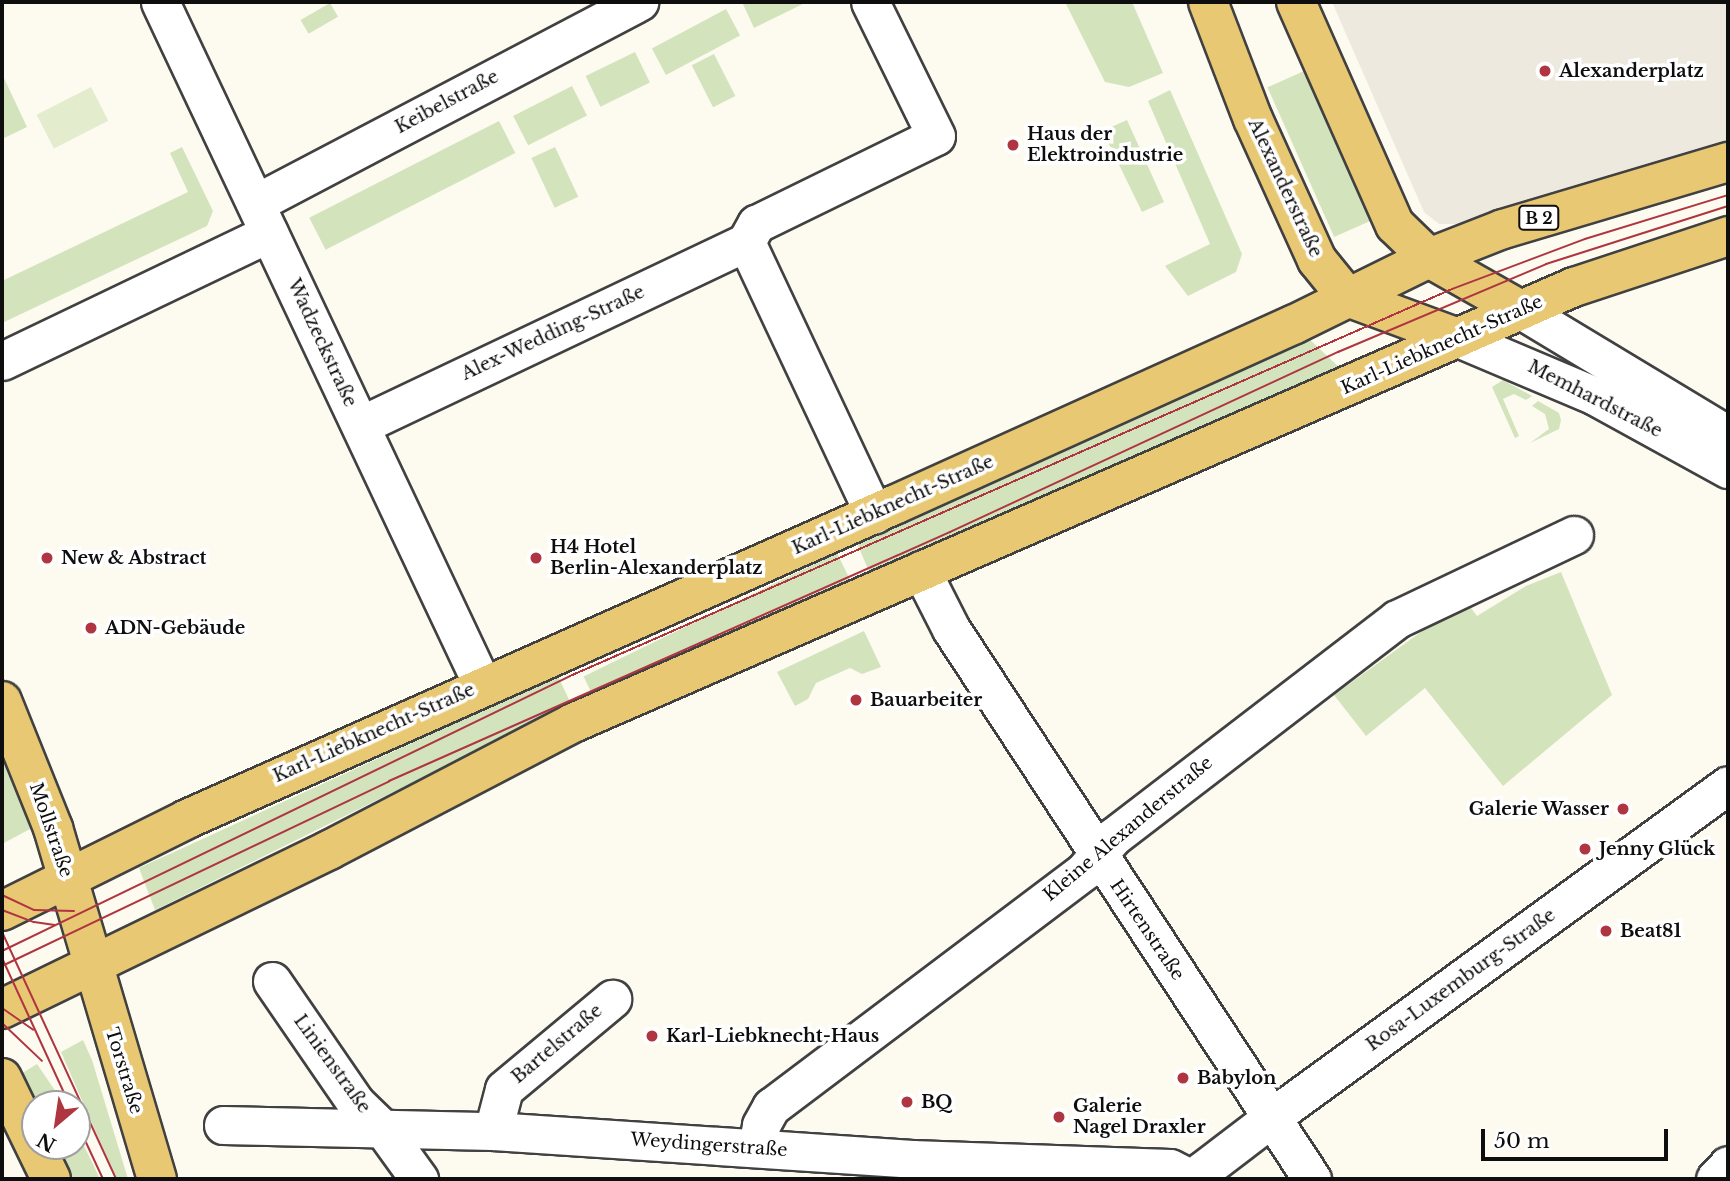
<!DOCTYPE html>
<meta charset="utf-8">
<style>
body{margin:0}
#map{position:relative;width:1730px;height:1181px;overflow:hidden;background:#fdfaf0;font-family:"Libre Baskerville",serif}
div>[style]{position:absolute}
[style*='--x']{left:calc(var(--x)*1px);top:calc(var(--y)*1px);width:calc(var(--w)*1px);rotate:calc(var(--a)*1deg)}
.green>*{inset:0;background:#d3e4bd;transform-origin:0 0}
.pitch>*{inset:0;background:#e3edce;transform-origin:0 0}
.plaza>*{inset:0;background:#ede9df}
.roads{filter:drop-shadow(2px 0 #414141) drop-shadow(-2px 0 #414141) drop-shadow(0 2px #414141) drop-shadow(0 -2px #414141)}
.minor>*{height:37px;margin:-18.5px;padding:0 18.5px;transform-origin:18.5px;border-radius:18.5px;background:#fff}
.major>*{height:38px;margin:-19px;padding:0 19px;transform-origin:19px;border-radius:19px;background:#e9c874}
.tram>*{height:2px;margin:-1px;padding:0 1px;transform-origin:1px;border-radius:1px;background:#af3540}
.dots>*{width:19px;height:19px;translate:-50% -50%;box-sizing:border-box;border:4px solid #fff;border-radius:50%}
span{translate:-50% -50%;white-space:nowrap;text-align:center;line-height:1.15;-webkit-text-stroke:7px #fff;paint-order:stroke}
.shield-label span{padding:2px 5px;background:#fff;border:2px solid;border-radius:5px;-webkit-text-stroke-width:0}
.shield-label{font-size:16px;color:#0e0e0e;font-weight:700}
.poi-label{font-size:18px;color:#0e0e0e;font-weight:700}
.left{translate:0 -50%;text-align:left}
.right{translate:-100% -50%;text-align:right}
.street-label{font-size:18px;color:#0e0e0e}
.frame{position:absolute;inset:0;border:4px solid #0e0e0e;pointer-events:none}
.north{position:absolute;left:21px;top:1090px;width:70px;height:70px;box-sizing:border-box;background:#fff;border:2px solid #9f9f9f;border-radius:50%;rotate:209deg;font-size:19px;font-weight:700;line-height:28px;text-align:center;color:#0e0e0e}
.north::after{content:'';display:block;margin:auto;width:24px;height:32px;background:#af3540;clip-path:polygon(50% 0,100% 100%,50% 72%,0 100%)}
.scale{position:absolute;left:1481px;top:1129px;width:187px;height:32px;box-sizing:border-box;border:4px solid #0e0e0e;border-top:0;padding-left:9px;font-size:21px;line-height:24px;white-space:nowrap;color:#0e0e0e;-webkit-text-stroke:5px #fff;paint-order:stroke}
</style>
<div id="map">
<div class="green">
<i style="clip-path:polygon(742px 2px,807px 2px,754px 28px)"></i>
<i style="clip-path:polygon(1065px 2px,1132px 2px,1163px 73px,1129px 87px,1105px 82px)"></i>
<i style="left:330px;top:3px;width:16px;height:34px;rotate:60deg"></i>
<i style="left:726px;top:9px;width:30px;height:84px;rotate:62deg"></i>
<i style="left:635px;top:52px;width:34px;height:55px;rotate:64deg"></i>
<i style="left:714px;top:54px;width:47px;height:25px;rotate:63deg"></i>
<i style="left:1304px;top:71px;width:164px;height:40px;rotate:66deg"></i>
<i style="clip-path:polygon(2px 74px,27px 127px,2px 139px)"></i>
<i style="left:572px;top:86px;width:33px;height:66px;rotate:63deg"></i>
<i style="clip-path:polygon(1170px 90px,1242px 254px,1236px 272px,1188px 296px,1165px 266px,1210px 244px,1148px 101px)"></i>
<i style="clip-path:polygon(1127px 120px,1164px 202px,1142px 212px,1109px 144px,1109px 128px)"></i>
<i style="left:499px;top:121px;width:36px;height:213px;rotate:63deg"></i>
<i style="clip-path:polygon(182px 147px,213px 211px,207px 226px,2px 323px,2px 281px,188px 192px,170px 153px)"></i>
<i style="left:555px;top:147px;width:55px;height:26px;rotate:65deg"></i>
<i style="clip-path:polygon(1306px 336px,1341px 369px,870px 574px,857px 543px,1177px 401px)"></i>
<i style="clip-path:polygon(1503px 380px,1532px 396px,1526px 400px,1514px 394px,1503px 399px,1519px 436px,1515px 438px,1492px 387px)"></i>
<i style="clip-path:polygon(1538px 401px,1559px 413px,1561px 420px,1559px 429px,1530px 443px,1549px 429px,1545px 414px,1532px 406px)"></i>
<i style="left:837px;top:553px;width:30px;height:282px;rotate:64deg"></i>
<i style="clip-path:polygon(1561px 572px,1612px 695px,1503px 786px,1425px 688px,1366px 736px,1334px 695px,1465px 600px,1477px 616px,1526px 586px)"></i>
<i style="clip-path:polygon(864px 631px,881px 667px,862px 674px,850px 668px,816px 683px,808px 699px,795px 706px,777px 672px)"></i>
<i style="clip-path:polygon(558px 676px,571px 704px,155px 910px,139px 868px)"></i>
<i style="clip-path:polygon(2px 751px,30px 829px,2px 844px)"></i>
<i style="clip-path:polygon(83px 1040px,92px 1060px,128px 1179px,116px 1179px,61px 1052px)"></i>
<i style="clip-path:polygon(37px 1064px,58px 1095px,62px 1104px,35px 1104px,19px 1075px)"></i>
<i style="clip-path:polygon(77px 1132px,93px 1164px,100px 1179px,68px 1179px,51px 1146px,77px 1146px)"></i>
</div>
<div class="pitch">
<i style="left:91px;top:87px;width:38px;height:61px;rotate:63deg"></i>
</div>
<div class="plaza">
<i style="clip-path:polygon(1332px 2px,1728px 2px,1728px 140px,1463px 224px,1439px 224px,1424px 212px)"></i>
</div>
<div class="roads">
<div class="minor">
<i style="--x:160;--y:2;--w:754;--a:64.73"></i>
<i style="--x:256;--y:203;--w:433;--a:-27.7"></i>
<i style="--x:746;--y:242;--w:301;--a:64.8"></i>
<i style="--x:1521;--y:310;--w:242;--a:31.1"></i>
<i style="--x:1458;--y:338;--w:149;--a:22.9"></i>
<i style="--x:1595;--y:396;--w:152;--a:28.8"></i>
<i style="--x:2;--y:361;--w:296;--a:-25.6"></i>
<i style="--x:361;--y:425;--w:426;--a:-25.4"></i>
<i style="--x:746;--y:242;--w:21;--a:-61"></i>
<i style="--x:756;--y:224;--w:200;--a:-26.1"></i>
<i style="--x:936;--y:136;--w:149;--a:-116.2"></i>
<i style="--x:921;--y:570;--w:66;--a:63"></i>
<i style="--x:951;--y:629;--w:658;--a:56.72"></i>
<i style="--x:272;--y:981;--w:148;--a:55.5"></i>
<i style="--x:356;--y:1103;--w:37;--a:44"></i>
<i style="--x:383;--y:1129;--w:62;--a:54.2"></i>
<i style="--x:223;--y:1125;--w:270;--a:1.3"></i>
<i style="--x:493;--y:1131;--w:420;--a:3.8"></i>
<i style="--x:912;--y:1159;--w:258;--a:2"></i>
<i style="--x:1170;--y:1168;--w:25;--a:27"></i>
<i style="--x:493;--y:1131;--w:43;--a:-75.3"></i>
<i style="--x:504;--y:1089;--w:141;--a:-39.8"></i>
<i style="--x:757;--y:1148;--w:23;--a:-80"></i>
<i style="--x:761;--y:1125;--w:21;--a:-61"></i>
<i style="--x:771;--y:1107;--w:392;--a:-37"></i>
<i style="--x:1084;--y:871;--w:45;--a:-49.5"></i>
<i style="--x:1113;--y:837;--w:358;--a:-37.5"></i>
<i style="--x:1397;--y:619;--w:196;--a:-25.4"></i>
<i style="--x:1198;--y:1179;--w:10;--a:-61"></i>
<i style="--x:1203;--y:1170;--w:106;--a:-37.3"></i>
<i style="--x:1287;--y:1106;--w:545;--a:-36.05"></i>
<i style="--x:1715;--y:1179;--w:19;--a:-47"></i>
</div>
<div class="major">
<i style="--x:1208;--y:2;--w:125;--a:69"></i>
<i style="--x:1253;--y:119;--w:155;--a:65.6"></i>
<i style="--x:1317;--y:260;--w:48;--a:51"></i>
<i style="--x:1347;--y:297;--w:118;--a:20.3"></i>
<i style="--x:1296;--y:2;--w:244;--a:66.1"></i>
<i style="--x:1395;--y:225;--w:47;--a:44.1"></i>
<i style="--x:1429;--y:258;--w:106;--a:29.5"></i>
<i style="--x:2;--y:701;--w:137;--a:68.1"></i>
<i style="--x:53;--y:828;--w:366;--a:73.5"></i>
<i style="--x:2;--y:911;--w:207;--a:-26.4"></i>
<i style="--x:187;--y:819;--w:774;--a:-23.95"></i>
<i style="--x:894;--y:505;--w:438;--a:-24.3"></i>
<i style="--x:1293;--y:325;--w:152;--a:-26.2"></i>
<i style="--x:1429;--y:258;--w:79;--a:-21.4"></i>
<i style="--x:1503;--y:229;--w:235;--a:-16.6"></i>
<i style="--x:2;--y:1009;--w:364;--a:-25.9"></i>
<i style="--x:329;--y:850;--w:275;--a:-27.5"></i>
<i style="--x:573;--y:723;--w:1092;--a:-23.54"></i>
<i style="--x:1574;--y:287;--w:162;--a:-18.3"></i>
<i style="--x:2;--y:1078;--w:112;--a:64.1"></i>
</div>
</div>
<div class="tram">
<i style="--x:2;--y:895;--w:35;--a:25"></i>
<i style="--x:34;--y:910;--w:40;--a:1.4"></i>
<i style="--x:2;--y:910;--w:34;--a:21"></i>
<i style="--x:34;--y:922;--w:21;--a:8"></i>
<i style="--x:2;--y:932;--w:272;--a:65.2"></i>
<i style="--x:2;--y:951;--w:631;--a:-25.83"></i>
<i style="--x:570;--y:676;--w:963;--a:-23.69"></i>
<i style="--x:1452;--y:289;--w:142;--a:-20.6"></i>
<i style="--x:1585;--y:239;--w:150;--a:-17.1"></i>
<i style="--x:2;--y:958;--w:161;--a:65.3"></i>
<i style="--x:2;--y:966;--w:429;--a:-25.5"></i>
<i style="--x:389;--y:781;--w:614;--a:-23.93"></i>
<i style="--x:950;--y:532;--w:428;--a:-24.9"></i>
<i style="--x:1338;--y:352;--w:226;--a:-22.9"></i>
<i style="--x:1546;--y:264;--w:191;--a:-17.7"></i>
<i style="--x:2;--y:1008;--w:38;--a:35"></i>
<i style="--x:2;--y:1023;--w:55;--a:43.5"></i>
<i style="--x:77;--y:1123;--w:62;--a:65.1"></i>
</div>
<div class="dots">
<i style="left:1545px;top:71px;background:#af3540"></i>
<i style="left:1013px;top:145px;background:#af3540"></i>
<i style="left:47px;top:558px;background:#af3540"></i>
<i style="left:536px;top:558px;background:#af3540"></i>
<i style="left:91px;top:628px;background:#af3540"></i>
<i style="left:856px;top:700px;background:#af3540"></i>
<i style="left:1623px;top:809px;background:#af3540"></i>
<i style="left:1585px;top:849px;background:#af3540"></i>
<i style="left:1606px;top:931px;background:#af3540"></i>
<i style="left:652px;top:1036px;background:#af3540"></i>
<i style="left:1183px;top:1078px;background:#af3540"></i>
<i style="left:907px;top:1102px;background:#af3540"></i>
<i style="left:1059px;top:1117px;background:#af3540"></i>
</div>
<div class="shield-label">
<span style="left:1539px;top:218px">B 2</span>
</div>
<div class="poi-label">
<span class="left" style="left:1559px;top:71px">Alexanderplatz</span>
<span class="left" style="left:1027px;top:145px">Haus der<br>Elektroindustrie</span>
<span class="left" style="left:550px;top:558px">H4 Hotel<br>Berlin-Alexanderplatz</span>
<span class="left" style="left:61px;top:558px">New &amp; Abstract</span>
<span class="left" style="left:105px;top:628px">ADN-Gebäude</span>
<span class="left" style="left:870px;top:700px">Bauarbeiter</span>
<span class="right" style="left:1609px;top:809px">Galerie Wasser</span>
<span class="left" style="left:1599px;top:849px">Jenny Glück</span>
<span class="left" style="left:1620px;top:931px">Beat81</span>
<span class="left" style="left:666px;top:1036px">Karl-Liebknecht-Haus</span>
<span class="left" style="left:1197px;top:1078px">Babylon</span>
<span class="left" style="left:921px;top:1102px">BQ</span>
<span class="left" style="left:1073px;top:1117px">Galerie<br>Nagel Draxler</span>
</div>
<div class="street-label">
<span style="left:447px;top:102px;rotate:-28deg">Keibelstraße</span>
<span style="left:1285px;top:188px;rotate:65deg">Alexanderstraße</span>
<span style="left:553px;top:333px;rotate:-25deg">Alex-Wedding-Straße</span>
<span style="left:322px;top:343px;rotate:65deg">Wadzeckstraße</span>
<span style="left:1442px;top:345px;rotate:-24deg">Karl-Liebknecht-Straße</span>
<span style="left:1595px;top:399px;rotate:27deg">Memhardstraße</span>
<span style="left:893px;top:505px;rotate:-24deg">Karl-Liebknecht-Straße</span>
<span style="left:374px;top:733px;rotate:-24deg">Karl-Liebknecht-Straße</span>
<span style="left:1128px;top:829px;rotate:-40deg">Kleine Alexanderstraße</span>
<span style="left:51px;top:830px;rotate:71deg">Mollstraße</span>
<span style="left:1147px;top:930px;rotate:56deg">Hirtenstraße</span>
<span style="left:1461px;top:980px;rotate:-36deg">Rosa-Luxemburg-Straße</span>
<span style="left:557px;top:1044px;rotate:-40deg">Bartelstraße</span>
<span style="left:332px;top:1064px;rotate:54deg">Linienstraße</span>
<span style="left:124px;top:1071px;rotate:73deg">Torstraße</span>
<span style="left:709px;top:1145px;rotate:4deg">Weydingerstraße</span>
</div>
<div class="frame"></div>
<div class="north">N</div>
<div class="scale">50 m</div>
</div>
